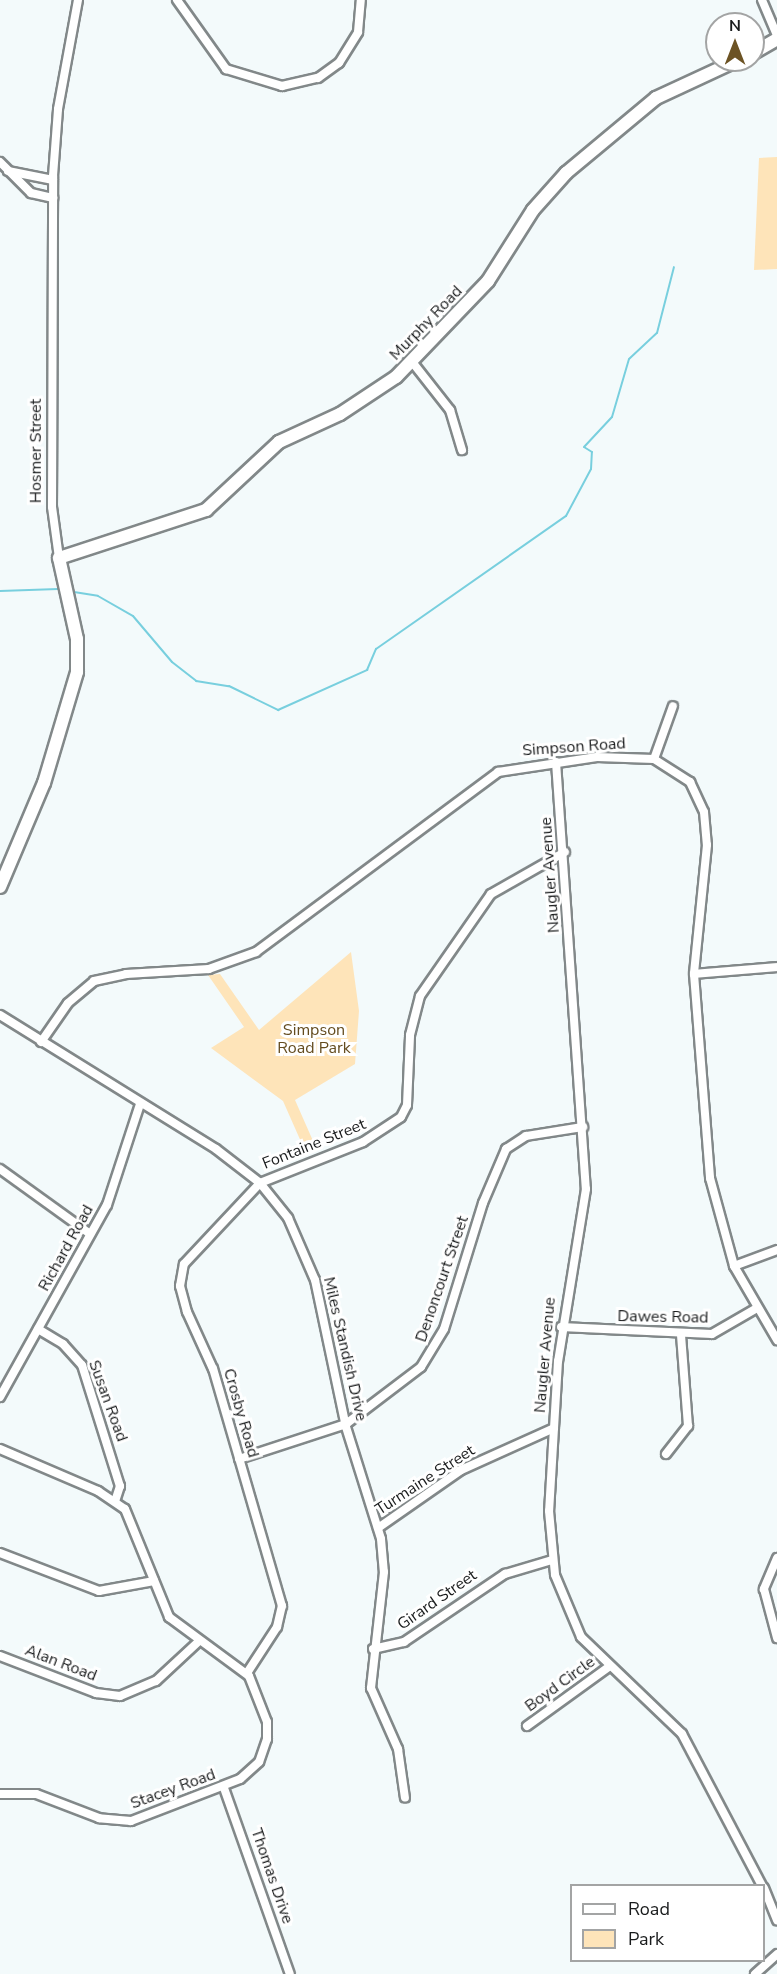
<!DOCTYPE html>
<style>
body{margin:0}
#map{position:relative;width:777px;height:1974px;overflow:hidden;background:#f3fafb;font-family:"Nunito Sans",sans-serif}
div>[style]{position:absolute}
[style*='--x']{left:calc(var(--x)*1px);top:calc(var(--y)*1px);width:calc(var(--w)*1px);rotate:calc(var(--a)*1deg)}
.green>*{inset:0;background:#fee4b9}
.stream>*{height:2px;margin:-1px;padding:0 1px;transform-origin:1px;border-radius:1px;background:#78cfde}
.roads{filter:drop-shadow(2px 0 #828889) drop-shadow(-2px 0 #828889) drop-shadow(0 2px #828889) drop-shadow(0 -2px #828889)}
.street>*{height:8px;margin:-4px;padding:0 4px;transform-origin:4px;border-radius:4px;background:#fff}
.secondary>*{height:12px;margin:-6px;padding:0 6px;transform-origin:6px;border-radius:6px;background:#fff}
span{translate:-50% -50%;white-space:nowrap;text-align:center;line-height:1.15;-webkit-text-stroke:6px #fff;paint-order:stroke}
.street-label{font-size:16px;color:#191b1c}
.park-label{font-size:16px;color:#644c1f}
.legend{position:absolute;left:570px;top:1884px;width:195px;height:78px;box-sizing:border-box;background:#fff;border:2px solid #a3a4a4;margin:0;padding:8px 10px;list-style:none;font-size:18px;color:#191b1c}
.legend li{display:flex;align-items:center;gap:12px;height:30px}
.legend b{width:30px;border:2px solid #a3a4a4}
.north{position:absolute;left:705px;top:12px;width:60px;height:60px;box-sizing:border-box;background:#fff;border:2px solid #a3a4a4;border-radius:50%;rotate:0deg;font-size:16px;font-weight:700;line-height:24px;text-align:center;color:#191b1c}
.north::after{content:'';display:block;margin:auto;width:21px;height:27px;background:#6c5324;clip-path:polygon(50% 0,100% 100%,50% 72%,0 100%)}
</style>
<div id="map">
<div class="green">
<i style="clip-path:polygon(777px 157px,777px 269px,754px 270px,759px 158px)"></i>
<i style="clip-path:polygon(351px 952px,359px 1011px,355px 1064px,295px 1100px,317px 1150px,306px 1153px,283px 1101px,211px 1048px,244px 1027px,208px 975px,220px 974px,259px 1030px)"></i>
</div>
<div class="stream">
<i style="--x:0;--y:591;--w:58;--a:-2"></i>
<i style="--x:74;--y:592;--w:24;--a:9"></i>
<i style="--x:98;--y:596;--w:40;--a:29.7"></i>
<i style="--x:133;--y:616;--w:60;--a:49.7"></i>
<i style="--x:172;--y:662;--w:31;--a:38"></i>
<i style="--x:196;--y:681;--w:33;--a:9"></i>
<i style="--x:229;--y:686;--w:55;--a:26.1"></i>
<i style="--x:278;--y:710;--w:98;--a:-24.2"></i>
<i style="--x:367;--y:670;--w:23;--a:-67"></i>
<i style="--x:376;--y:649;--w:232;--a:-35"></i>
<i style="--x:566;--y:516;--w:53;--a:-62"></i>
<i style="--x:591;--y:469;--w:17;--a:-87"></i>
<i style="--x:592;--y:452;--w:9;--a:-148"></i>
<i style="--x:584;--y:447;--w:41;--a:-47"></i>
<i style="--x:612;--y:417;--w:60;--a:-73.7"></i>
<i style="--x:629;--y:359;--w:38;--a:-43"></i>
<i style="--x:657;--y:333;--w:68;--a:-75.6"></i>
</div>
<div class="roads">
<div class="street">
<i style="--x:177;--y:0;--w:85;--a:54.6"></i>
<i style="--x:226;--y:69;--w:59;--a:16.9"></i>
<i style="--x:282;--y:86;--w:37;--a:-13"></i>
<i style="--x:318;--y:78;--w:26;--a:-36"></i>
<i style="--x:339;--y:63;--w:36;--a:-58"></i>
<i style="--x:358;--y:32;--w:32;--a:-85"></i>
<i style="--x:762;--y:0;--w:38;--a:67"></i>
<i style="--x:0;--y:162;--w:44;--a:45"></i>
<i style="--x:31;--y:193;--w:23;--a:13"></i>
<i style="--x:8;--y:171;--w:46;--a:11.3"></i>
<i style="--x:413;--y:363;--w:60;--a:51.8"></i>
<i style="--x:450;--y:410;--w:42;--a:73.3"></i>
<i style="--x:59;--y:558;--w:51;--a:-97.8"></i>
<i style="--x:52;--y:507;--w:331;--a:-89.8"></i>
<i style="--x:53;--y:176;--w:67;--a:-85.7"></i>
<i style="--x:58;--y:109;--w:111;--a:-79.6"></i>
<i style="--x:654;--y:759;--w:56;--a:-70.3"></i>
<i style="--x:556;--y:762;--w:428;--a:86"></i>
<i style="--x:586;--y:1189;--w:174;--a:99.2"></i>
<i style="--x:558;--y:1361;--w:150;--a:93.4"></i>
<i style="--x:549;--y:1511;--w:64;--a:84.6"></i>
<i style="--x:555;--y:1575;--w:67;--a:67.2"></i>
<i style="--x:581;--y:1637;--w:140;--a:43.8"></i>
<i style="--x:682;--y:1734;--w:172;--a:62.2"></i>
<i style="--x:694;--y:974;--w:83;--a:-4.8"></i>
<i style="--x:0;--y:1015;--w:254;--a:31.8"></i>
<i style="--x:216;--y:1149;--w:56;--a:37.7"></i>
<i style="--x:260;--y:1183;--w:45;--a:51.3"></i>
<i style="--x:288;--y:1218;--w:68;--a:66.5"></i>
<i style="--x:315;--y:1280;--w:150;--a:78.1"></i>
<i style="--x:346;--y:1427;--w:117;--a:72.6"></i>
<i style="--x:381;--y:1539;--w:33;--a:85"></i>
<i style="--x:384;--y:1572;--w:117;--a:96.4"></i>
<i style="--x:371;--y:1688;--w:67;--a:66.1"></i>
<i style="--x:398;--y:1749;--w:49;--a:81.9"></i>
<i style="--x:41;--y:1042;--w:47;--a:-55.3"></i>
<i style="--x:68;--y:1003;--w:34;--a:-40"></i>
<i style="--x:94;--y:981;--w:33;--a:-12"></i>
<i style="--x:126;--y:974;--w:83;--a:-3.4"></i>
<i style="--x:209;--y:969;--w:50;--a:-19.9"></i>
<i style="--x:256;--y:952;--w:302;--a:-36.6"></i>
<i style="--x:498;--y:772;--w:100;--a:-8.6"></i>
<i style="--x:597;--y:757;--w:57;--a:2"></i>
<i style="--x:654;--y:759;--w:43;--a:32.6"></i>
<i style="--x:690;--y:782;--w:33;--a:65"></i>
<i style="--x:704;--y:812;--w:33;--a:85"></i>
<i style="--x:707;--y:845;--w:130;--a:95.8"></i>
<i style="--x:694;--y:974;--w:205;--a:85.5"></i>
<i style="--x:710;--y:1178;--w:91;--a:74.7"></i>
<i style="--x:734;--y:1266;--w:86;--a:59.8"></i>
<i style="--x:0;--y:1169;--w:111;--a:35.8"></i>
<i style="--x:734;--y:1266;--w:46;--a:-20.4"></i>
<i style="--x:561;--y:1327;--w:151;--a:2.7"></i>
<i style="--x:712;--y:1334;--w:52;--a:-30"></i>
<i style="--x:38;--y:1329;--w:29;--a:31"></i>
<i style="--x:63;--y:1344;--w:28;--a:48"></i>
<i style="--x:82;--y:1365;--w:127;--a:72.6"></i>
<i style="--x:120;--y:1486;--w:16;--a:108"></i>
<i style="--x:0;--y:1397;--w:220;--a:-60.9"></i>
<i style="--x:107;--y:1205;--w:106;--a:-71.9"></i>
<i style="--x:0;--y:1449;--w:107;--a:23.2"></i>
<i style="--x:98;--y:1491;--w:32;--a:34"></i>
<i style="--x:125;--y:1509;--w:117;--a:67.8"></i>
<i style="--x:169;--y:1617;--w:99;--a:36.4"></i>
<i style="--x:249;--y:1676;--w:49;--a:68.6"></i>
<i style="--x:267;--y:1722;--w:17;--a:90"></i>
<i style="--x:267;--y:1739;--w:24;--a:109"></i>
<i style="--x:259;--y:1762;--w:25;--a:138"></i>
<i style="--x:240;--y:1779;--w:117;--a:158.9"></i>
<i style="--x:131;--y:1821;--w:32;--a:-175"></i>
<i style="--x:99;--y:1818;--w:67;--a:-159.1"></i>
<i style="--x:36;--y:1794;--w:36;--a:180"></i>
<i style="--x:666;--y:1454;--w:36;--a:-52"></i>
<i style="--x:688;--y:1426;--w:91;--a:-94.4"></i>
<i style="--x:239;--y:1459;--w:113;--a:-18.1"></i>
<i style="--x:346;--y:1424;--w:94;--a:-37.2"></i>
<i style="--x:421;--y:1367;--w:44;--a:-58.8"></i>
<i style="--x:444;--y:1329;--w:132;--a:-72.8"></i>
<i style="--x:483;--y:1203;--w:59;--a:-66.9"></i>
<i style="--x:506;--y:1149;--w:24;--a:-33"></i>
<i style="--x:526;--y:1136;--w:58;--a:-9"></i>
<i style="--x:378;--y:1528;--w:101;--a:-34.9"></i>
<i style="--x:461;--y:1470;--w:102;--a:-24.3"></i>
<i style="--x:0;--y:1553;--w:106;--a:21"></i>
<i style="--x:99;--y:1591;--w:56;--a:-10.3"></i>
<i style="--x:777;--y:1558;--w:34;--a:113"></i>
<i style="--x:764;--y:1589;--w:51;--a:75.1"></i>
<i style="--x:373;--y:1649;--w:32;--a:-13"></i>
<i style="--x:404;--y:1642;--w:122;--a:-34"></i>
<i style="--x:505;--y:1574;--w:49;--a:-16.6"></i>
<i style="--x:0;--y:1656;--w:103;--a:21.1"></i>
<i style="--x:96;--y:1693;--w:24;--a:7"></i>
<i style="--x:120;--y:1696;--w:39;--a:-23"></i>
<i style="--x:156;--y:1681;--w:59;--a:-42.9"></i>
<i style="--x:247;--y:1673;--w:55;--a:-56.9"></i>
<i style="--x:277;--y:1627;--w:22;--a:-77"></i>
<i style="--x:282;--y:1606;--w:247;--a:-106.2"></i>
<i style="--x:213;--y:1369;--w:63;--a:-114.5"></i>
<i style="--x:187;--y:1312;--w:27;--a:-105"></i>
<i style="--x:180;--y:1286;--w:22;--a:-80"></i>
<i style="--x:184;--y:1264;--w:111;--a:-46.8"></i>
<i style="--x:260;--y:1183;--w:111;--a:-21.7"></i>
<i style="--x:363;--y:1142;--w:45;--a:-33.3"></i>
<i style="--x:401;--y:1117;--w:13;--a:-63"></i>
<i style="--x:407;--y:1105;--w:70;--a:-87.5"></i>
<i style="--x:410;--y:1035;--w:40;--a:-75.6"></i>
<i style="--x:420;--y:996;--w:124;--a:-55.2"></i>
<i style="--x:491;--y:894;--w:85;--a:-29.6"></i>
<i style="--x:527;--y:1726;--w:102;--a:-35.9"></i>
<i style="--x:224;--y:1788;--w:197;--a:70.5"></i>
<i style="--x:764;--y:1888;--w:35;--a:68"></i>
<i style="--x:755;--y:1974;--w:30;--a:-42"></i>
</div>
<div class="secondary">
<i style="--x:753;--y:53;--w:28;--a:-30"></i>
<i style="--x:0;--y:887;--w:113;--a:-67.1"></i>
<i style="--x:44;--y:783;--w:116;--a:-73.4"></i>
<i style="--x:77;--y:672;--w:33;--a:-90"></i>
<i style="--x:77;--y:639;--w:83;--a:-102.5"></i>
<i style="--x:59;--y:558;--w:155;--a:-18.1"></i>
<i style="--x:206;--y:510;--w:100;--a:-43"></i>
<i style="--x:279;--y:442;--w:67;--a:-24.7"></i>
<i style="--x:340;--y:414;--w:67;--a:-33.5"></i>
<i style="--x:396;--y:377;--w:133;--a:-46.2"></i>
<i style="--x:488;--y:281;--w:84;--a:-57.6"></i>
<i style="--x:533;--y:210;--w:50;--a:-48.3"></i>
<i style="--x:566;--y:173;--w:117;--a:-39.8"></i>
<i style="--x:656;--y:98;--w:90;--a:-24.9"></i>
</div>
</div>
<div class="street-label">
<span style="left:426px;top:323px;rotate:-46deg">Murphy Road</span>
<span style="left:36px;top:451px;rotate:-90deg">Hosmer Street</span>
<span style="left:574px;top:747px;rotate:-4deg">Simpson Road</span>
<span style="left:550px;top:875px;rotate:-94deg">Naugler Avenue</span>
<span style="left:314px;top:1144px;rotate:-22deg">Fontaine Street</span>
<span style="left:66px;top:1248px;rotate:-61deg">Richard Road</span>
<span style="left:442px;top:1279px;rotate:-71deg">Denoncourt Street</span>
<span style="left:663px;top:1317px;rotate:1deg">Dawes Road</span>
<span style="left:345px;top:1349px;rotate:77deg">Miles Standish Drive</span>
<span style="left:545px;top:1355px;rotate:-85deg">Naugler Avenue</span>
<span style="left:108px;top:1401px;rotate:70deg">Susan Road</span>
<span style="left:241px;top:1413px;rotate:74deg">Crosby Road</span>
<span style="left:425px;top:1480px;rotate:-33deg">Turmaine Street</span>
<span style="left:437px;top:1600px;rotate:-35deg">Girard Street</span>
<span style="left:61px;top:1663px;rotate:21deg">Alan Road</span>
<span style="left:560px;top:1684px;rotate:-36deg">Boyd Circle</span>
<span style="left:173px;top:1789px;rotate:-20deg">Stacey Road</span>
<span style="left:272px;top:1876px;rotate:71deg">Thomas Drive</span>
</div>
<div class="park-label">
<span style="left:314px;top:1039px">Simpson<br>Road Park</span>
</div>
<ul class="legend">
<li><b style="height:8px;background:#fff"></b>Road</li>
<li><b style="height:16px;background:#fee4b9"></b>Park</li>
</ul>
<div class="north">N</div>
</div>
